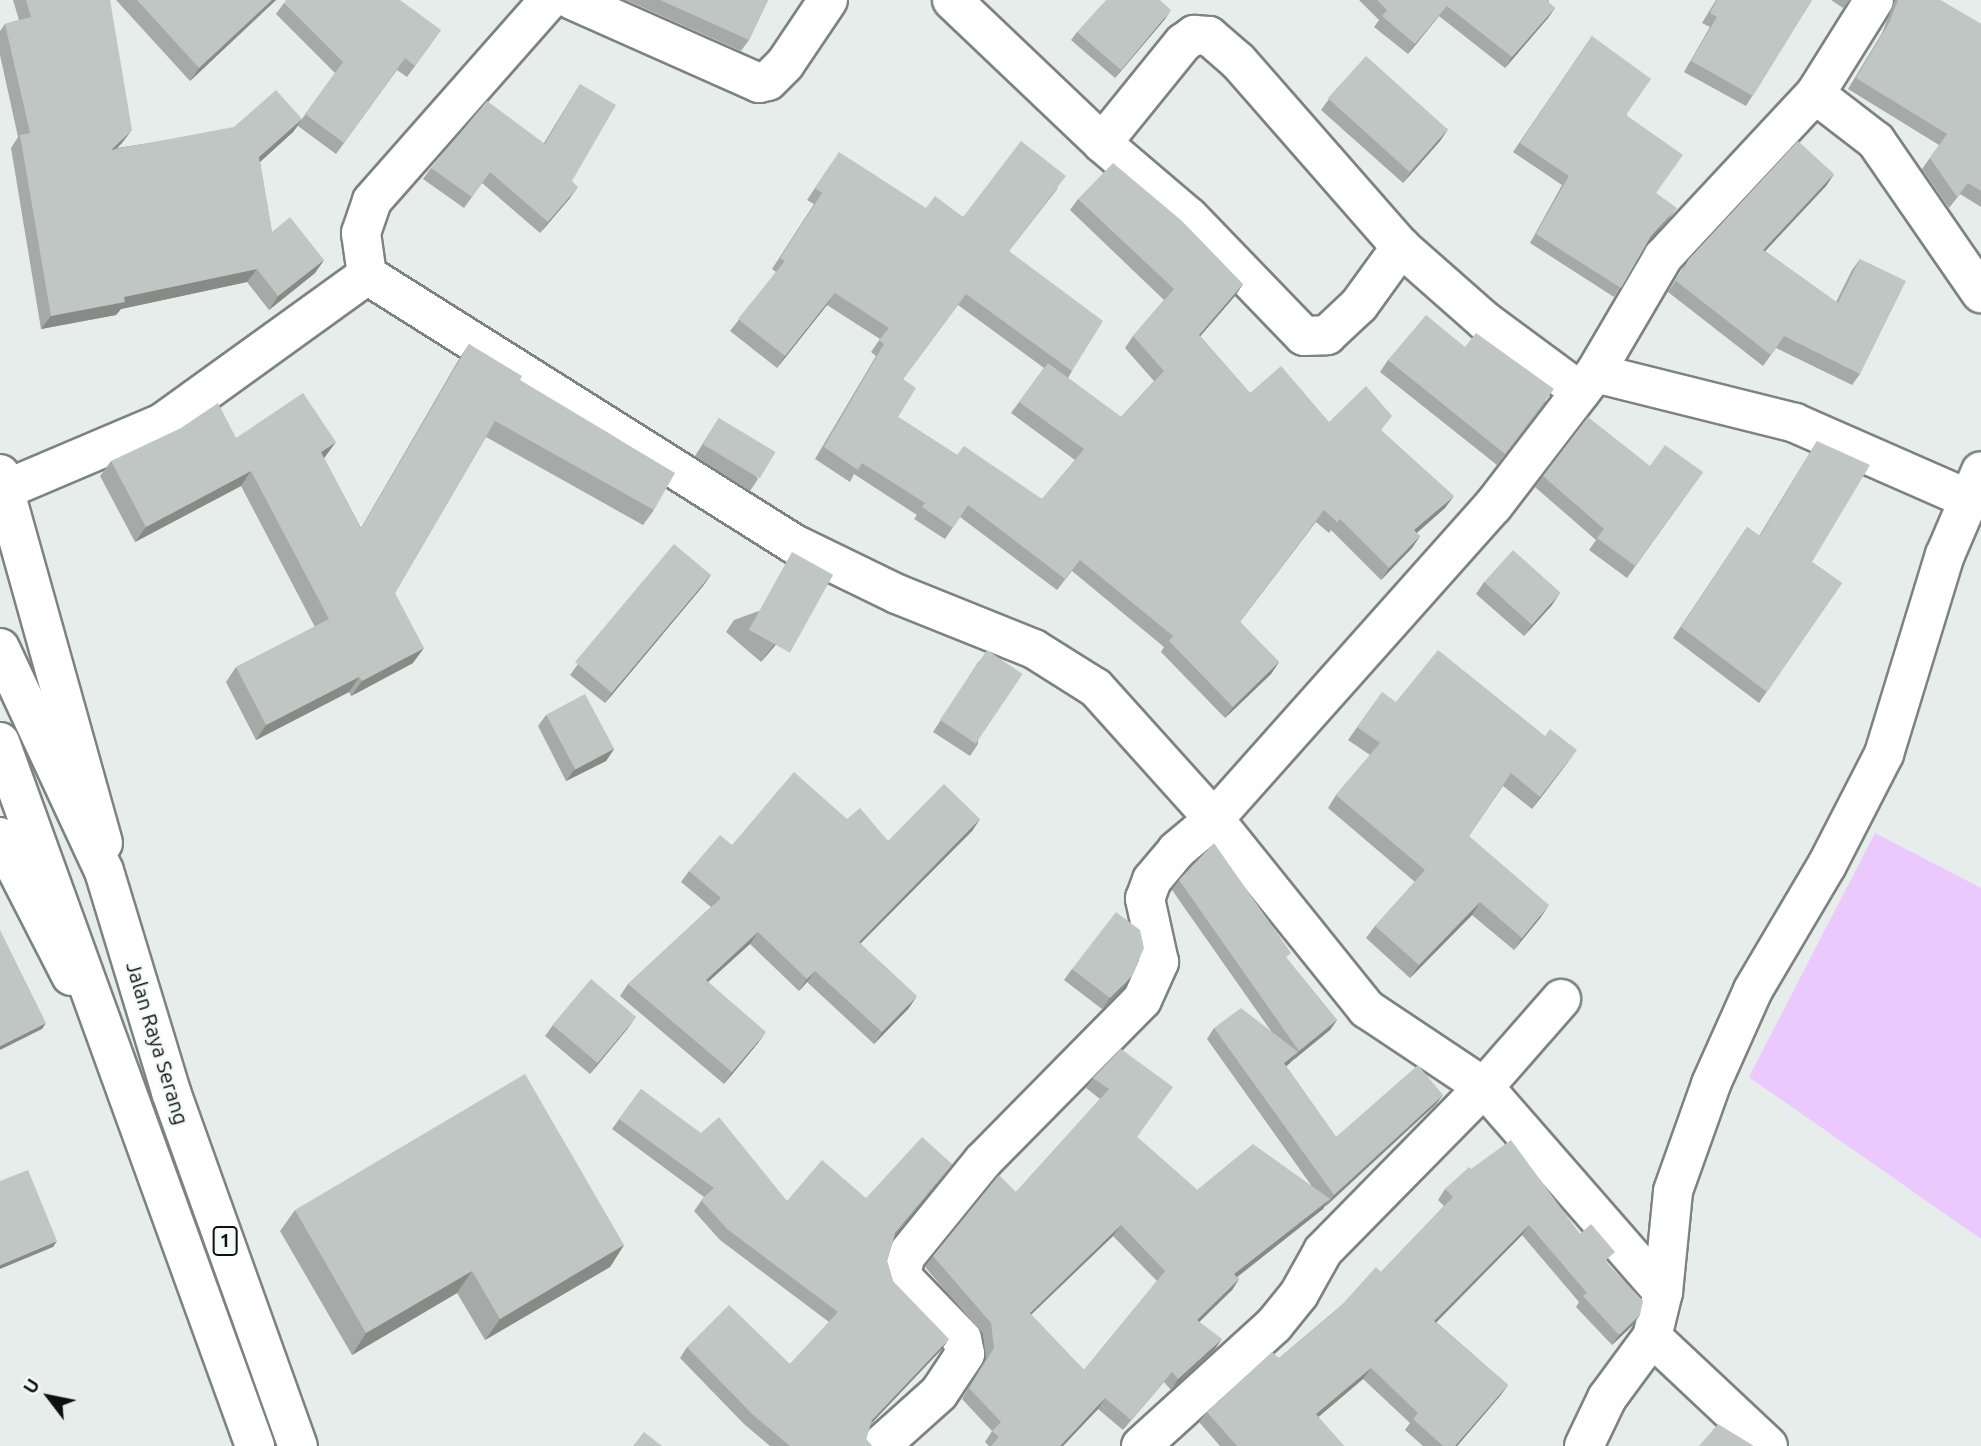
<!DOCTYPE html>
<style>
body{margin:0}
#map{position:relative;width:1981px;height:1446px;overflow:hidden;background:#e6edea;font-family:Ubuntu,sans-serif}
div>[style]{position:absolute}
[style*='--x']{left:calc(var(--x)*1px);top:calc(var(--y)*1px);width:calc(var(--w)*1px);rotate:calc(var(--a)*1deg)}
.green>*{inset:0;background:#ebc8fd}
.roads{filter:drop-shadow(2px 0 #7d8381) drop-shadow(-2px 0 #7d8381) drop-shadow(0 2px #7d8381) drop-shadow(0 -2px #7d8381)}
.minor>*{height:38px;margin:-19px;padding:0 19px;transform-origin:19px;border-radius:19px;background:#fff}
.major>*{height:38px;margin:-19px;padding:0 19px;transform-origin:19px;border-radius:19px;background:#fff}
.highway>*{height:38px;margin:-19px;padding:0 19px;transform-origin:19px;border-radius:19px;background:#fff}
.wall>*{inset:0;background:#a5aaa8}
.shaded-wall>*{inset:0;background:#868b88}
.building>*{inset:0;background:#c0c6c3;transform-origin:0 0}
span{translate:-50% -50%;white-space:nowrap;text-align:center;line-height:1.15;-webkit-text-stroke:5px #f3faf7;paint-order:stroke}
.shield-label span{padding:2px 5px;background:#f3faf7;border:2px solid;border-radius:5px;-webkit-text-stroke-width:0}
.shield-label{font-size:19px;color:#0f1110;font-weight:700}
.street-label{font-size:21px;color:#0f1110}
.north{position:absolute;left:14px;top:1362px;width:70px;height:70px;-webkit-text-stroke:5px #f3faf7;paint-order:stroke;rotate:302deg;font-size:19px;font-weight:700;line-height:28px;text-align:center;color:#0f1110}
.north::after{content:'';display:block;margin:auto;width:24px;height:32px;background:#0f1110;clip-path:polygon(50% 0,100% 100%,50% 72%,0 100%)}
</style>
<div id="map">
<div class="green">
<i style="clip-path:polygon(1875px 833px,1981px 888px,1981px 1239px,1749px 1077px)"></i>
</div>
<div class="roads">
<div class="minor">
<i style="--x:549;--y:0;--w:268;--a:131.4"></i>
<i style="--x:372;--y:201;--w:34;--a:109"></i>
<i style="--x:361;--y:233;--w:42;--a:81.9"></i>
<i style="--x:367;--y:275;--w:505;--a:32.21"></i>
<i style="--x:794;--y:544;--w:114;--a:25.9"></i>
<i style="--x:897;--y:594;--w:148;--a:21.9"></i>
<i style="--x:1034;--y:649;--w:73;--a:32.2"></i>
<i style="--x:1096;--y:688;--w:176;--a:48"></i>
<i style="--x:1214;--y:819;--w:244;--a:51.2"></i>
<i style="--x:1367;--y:1009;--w:141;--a:33.7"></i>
<i style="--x:1484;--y:1087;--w:272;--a:48.9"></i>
<i style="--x:572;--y:0;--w:205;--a:23.9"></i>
<i style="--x:759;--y:83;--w:9;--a:-13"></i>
<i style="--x:768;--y:81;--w:24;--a:-45"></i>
<i style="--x:785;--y:64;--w:77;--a:-56.1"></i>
<i style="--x:952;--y:0;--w:207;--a:43.6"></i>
<i style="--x:1102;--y:143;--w:114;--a:40.4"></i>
<i style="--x:1189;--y:217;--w:165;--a:46"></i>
<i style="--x:1304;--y:336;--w:23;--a:-2"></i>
<i style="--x:1327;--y:335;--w:44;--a:-43.2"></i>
<i style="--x:1359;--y:305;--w:72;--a:-54.1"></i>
<i style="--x:1874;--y:0;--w:111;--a:122.1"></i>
<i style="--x:1815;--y:94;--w:77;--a:37.6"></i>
<i style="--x:1876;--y:141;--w:185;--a:55.4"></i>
<i style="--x:1102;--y:143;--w:129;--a:-51"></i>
<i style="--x:1183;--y:43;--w:14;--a:-36"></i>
<i style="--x:1194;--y:35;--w:15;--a:4"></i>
<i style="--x:1209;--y:36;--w:38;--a:41"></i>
<i style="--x:1238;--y:61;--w:247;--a:48.8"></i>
<i style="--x:1401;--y:247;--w:112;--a:41.4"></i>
<i style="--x:1485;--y:321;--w:119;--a:36.5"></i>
<i style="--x:1595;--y:373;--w:206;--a:14"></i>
<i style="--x:1795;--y:423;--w:189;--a:23.7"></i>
<i style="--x:4;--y:490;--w:172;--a:-23"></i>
<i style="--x:162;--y:423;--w:253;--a:-35.8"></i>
<i style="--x:1652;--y:1337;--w:159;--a:43.2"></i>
<i style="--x:880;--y:1446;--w:79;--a:-41.9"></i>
<i style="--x:939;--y:1393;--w:47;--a:-56.3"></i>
<i style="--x:965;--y:1354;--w:15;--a:-101"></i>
<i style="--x:962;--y:1339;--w:88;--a:-134.1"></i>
<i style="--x:901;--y:1276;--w:19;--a:-78"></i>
<i style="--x:905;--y:1257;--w:124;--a:-50.9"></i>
<i style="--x:983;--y:1161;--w:226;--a:-45.4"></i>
<i style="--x:1142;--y:1000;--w:42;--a:-65.9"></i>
<i style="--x:1159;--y:962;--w:65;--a:-102.5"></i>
<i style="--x:1145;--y:899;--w:20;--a:-70"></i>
<i style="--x:1152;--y:880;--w:39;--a:-50"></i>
<i style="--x:1177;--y:850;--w:48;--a:-40"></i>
<i style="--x:1214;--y:819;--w:419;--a:-48.3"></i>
<i style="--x:1493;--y:506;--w:168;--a:-52.5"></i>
<i style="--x:1595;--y:373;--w:134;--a:-59.6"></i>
<i style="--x:1663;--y:257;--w:223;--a:-47"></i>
<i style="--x:1141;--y:1446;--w:180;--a:-42.3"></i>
<i style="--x:1274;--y:1325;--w:40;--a:-51"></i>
<i style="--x:1299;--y:1294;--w:49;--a:-60.8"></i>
<i style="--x:1323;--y:1251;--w:230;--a:-45.5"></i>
<i style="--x:1484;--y:1087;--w:117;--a:-48.8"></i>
<i style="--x:1584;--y:1446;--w:53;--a:-64.4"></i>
<i style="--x:1607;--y:1398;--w:76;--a:-53.6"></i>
<i style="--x:1652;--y:1337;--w:46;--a:-76.3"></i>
<i style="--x:1663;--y:1292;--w:101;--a:-84.3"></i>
<i style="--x:1673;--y:1191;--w:114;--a:-70.4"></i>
<i style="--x:1711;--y:1084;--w:103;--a:-65.9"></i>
<i style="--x:1753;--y:990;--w:145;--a:-59.4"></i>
<i style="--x:1827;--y:865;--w:125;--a:-62.8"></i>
<i style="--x:1884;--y:754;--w:208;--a:-73"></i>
<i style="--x:1945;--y:555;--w:91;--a:-66.8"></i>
</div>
<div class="major">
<i style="--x:0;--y:474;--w:383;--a:74.4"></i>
<i style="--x:0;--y:837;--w:156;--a:62.9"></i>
</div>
<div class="highway">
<i style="--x:0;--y:648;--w:246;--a:65"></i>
<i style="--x:104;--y:871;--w:231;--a:73.1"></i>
<i style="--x:171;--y:1092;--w:376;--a:70.3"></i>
<i style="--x:0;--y:742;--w:749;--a:70.09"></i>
</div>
</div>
<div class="wall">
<i style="clip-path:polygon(13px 0,110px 0,122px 143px,117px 148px,302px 119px,335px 73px,276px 14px,284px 3px,441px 30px,407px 77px,397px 70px,336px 154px,298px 126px,293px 132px,260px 162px,272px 232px,324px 260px,315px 273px,269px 310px,247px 282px,121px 309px,116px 315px,41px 329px,11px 148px,18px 137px,0 55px,0 31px,5px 24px,19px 20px)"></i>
<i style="clip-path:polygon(116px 0,276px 0,190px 81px)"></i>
<i style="clip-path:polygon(626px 0,768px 0,749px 40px,741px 51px)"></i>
<i style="clip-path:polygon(1359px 0,1549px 0,1548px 2px,1555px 8px,1548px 18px,1505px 68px,1439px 16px,1408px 54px,1374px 27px,1379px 20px)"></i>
<i style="clip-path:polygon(1716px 0,1812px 0,1746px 106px,1684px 72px,1710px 27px,1702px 23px)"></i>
<i style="clip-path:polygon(1831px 0,1850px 0,1843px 8px)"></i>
<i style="clip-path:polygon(1895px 0,1940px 0,1981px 24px,1981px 207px,1960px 194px,1949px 208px,1922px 169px,1939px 145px,1848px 89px,1882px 33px)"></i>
<i style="clip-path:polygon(1165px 19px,1115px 78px,1071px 40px,1077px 32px)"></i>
<i style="clip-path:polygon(1592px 36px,1627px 115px,1656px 193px,1670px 217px,1647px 242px,1614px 297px,1530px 243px,1562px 185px,1513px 152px)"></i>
<i style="clip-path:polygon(580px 84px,570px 198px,540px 233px,482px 183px,464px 208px,423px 179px,431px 168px,544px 143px)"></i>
<i style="clip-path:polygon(1329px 99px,1448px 129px,1440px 141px,1403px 183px,1321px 110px)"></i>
<i style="clip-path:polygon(evenodd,831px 164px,926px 208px,963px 217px,1058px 188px,1009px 251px,1072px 371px,1068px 378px,1121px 417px,1154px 381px,1125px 348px,1133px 336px,1164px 300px,1070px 210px,1078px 199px,1243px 284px,1235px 296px,1200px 336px,1250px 393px,1329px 422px,1382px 431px,1445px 508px,1417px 533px,1420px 536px,1412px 548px,1381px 580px,1331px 530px,1329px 533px,1316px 522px,1240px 622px,1279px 662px,1271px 674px,1225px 718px,1161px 652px,1164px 647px,1072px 571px,1057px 590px,960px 517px,945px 539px,914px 519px,917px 515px,854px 474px,850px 482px,815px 459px,876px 356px,871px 352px,880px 339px,827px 305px,777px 368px,730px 331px,776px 272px,772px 269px,814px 204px,807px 200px,831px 164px,958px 305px,1044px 368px,1011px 413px,1075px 460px,1042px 499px,957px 455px,898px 417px,903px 379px,958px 305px)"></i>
<i style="clip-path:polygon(1834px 174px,1826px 186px,1765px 251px,1836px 302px,1852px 270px,1860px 259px,1860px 374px,1852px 385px,1776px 348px,1763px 366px,1668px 292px,1689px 259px)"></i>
<i style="clip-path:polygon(469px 344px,520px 380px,654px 510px,643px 525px,486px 437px,395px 593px,413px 663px,351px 696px,349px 692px,256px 740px,226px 682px,236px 667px,315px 627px,241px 486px,135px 542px,100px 476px,111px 461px,236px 438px,325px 457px,324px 458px,361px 528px,459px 359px)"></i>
<i style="clip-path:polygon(1465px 347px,1546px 401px,1497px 465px,1380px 372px,1388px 360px)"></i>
<i style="clip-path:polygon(719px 418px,758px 479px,750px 491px,695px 456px)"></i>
<i style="clip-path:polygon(1817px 441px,1812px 562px,1842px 583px,1759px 703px,1673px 638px,1747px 527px,1759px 536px)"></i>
<i style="clip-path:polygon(1650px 466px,1703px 472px,1627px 578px,1589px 550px,1596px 540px,1535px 487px,1543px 476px)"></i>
<i style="clip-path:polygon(711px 575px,703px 586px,605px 703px,570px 675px,578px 664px)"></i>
<i style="clip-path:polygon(1484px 582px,1552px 605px,1524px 636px,1476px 594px)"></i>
<i style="clip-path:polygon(825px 587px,761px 662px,726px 632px,734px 620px)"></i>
<i style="clip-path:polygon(979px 661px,978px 744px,970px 756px,933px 732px)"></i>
<i style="clip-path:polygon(1396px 702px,1568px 762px,1532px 809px,1503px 786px,1469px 836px,1541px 917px,1514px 950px,1472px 915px,1410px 978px,1366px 938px,1375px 926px,1415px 882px,1328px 808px,1336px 795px,1370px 755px,1348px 740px,1373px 705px)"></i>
<i style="clip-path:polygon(546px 715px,614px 749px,606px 761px,566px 781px,538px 726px)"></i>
<i style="clip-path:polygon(847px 819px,888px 841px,980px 819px,972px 831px,860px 944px,909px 1008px,874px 1044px,807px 982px,799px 991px,750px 944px,708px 982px,758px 1043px,724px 1084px,620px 996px,628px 984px,711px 907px,681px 882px,689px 871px,732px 845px)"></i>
<i style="clip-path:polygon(evenodd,1179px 880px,1287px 959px,1337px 1020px,1330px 1030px,1286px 1066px,1336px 1137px,1443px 1095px,1435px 1105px,1326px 1206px,1325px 1205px,1323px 1209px,1237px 1277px,1239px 1279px,1232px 1290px,1199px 1322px,1215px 1349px,1171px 1390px,1164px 1382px,1123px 1430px,1098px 1409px,1063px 1446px,989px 1446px,985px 1442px,992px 1431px,962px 1399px,986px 1359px,983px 1334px,925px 1267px,933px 1256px,1016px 1192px,1100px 1099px,1086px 1088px,1093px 1078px,1121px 1049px,1137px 1137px,1197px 1190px,1311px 1185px,1207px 1039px,1214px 1028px,1271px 1031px,1172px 890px,1179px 880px,1113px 1236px,1157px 1281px,1084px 1370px,1031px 1315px,1113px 1236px)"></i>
<i style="clip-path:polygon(1072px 969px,1124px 987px,1102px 1009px,1064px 980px)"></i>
<i style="clip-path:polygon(553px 1025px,628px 1028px,590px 1074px,545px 1036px)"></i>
<i style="clip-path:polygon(641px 1089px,787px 1201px,866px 1198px,952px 1164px,895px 1235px,887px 1261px,893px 1281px,942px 1349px,871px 1424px,866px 1439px,872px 1446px,770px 1446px,744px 1424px,680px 1358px,687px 1347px,790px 1364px,829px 1322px,720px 1240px,694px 1211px,704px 1197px,612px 1129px)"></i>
<i style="clip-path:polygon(1471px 1169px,1580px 1234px,1607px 1263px,1640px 1315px,1632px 1326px,1612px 1345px,1576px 1307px,1579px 1302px,1522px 1235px,1436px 1322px,1508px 1385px,1500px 1396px,1457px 1446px,1423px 1446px,1405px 1430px,1410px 1423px,1363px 1379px,1318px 1417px,1344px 1446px,1220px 1446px,1199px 1422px,1207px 1412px,1279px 1358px,1381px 1272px,1444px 1206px,1438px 1200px,1445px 1189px)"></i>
<i style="clip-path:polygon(295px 1210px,624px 1245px,610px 1267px,485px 1340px,457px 1293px,352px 1355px,280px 1231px)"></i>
</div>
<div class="shaded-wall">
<i style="clip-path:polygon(272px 0,276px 0,190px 81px,199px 68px)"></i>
<i style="clip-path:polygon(1447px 6px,1439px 16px,1408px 54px,1415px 44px)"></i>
<i style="clip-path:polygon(1555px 8px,1548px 18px,1505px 68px,1512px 57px)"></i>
<i style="clip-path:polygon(1171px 10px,1165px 19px,1115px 78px,1121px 70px)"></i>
<i style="clip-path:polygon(302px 119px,293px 132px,250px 171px,259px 157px)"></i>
<i style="clip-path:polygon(1448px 129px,1440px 141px,1403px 183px,1411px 172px)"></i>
<i style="clip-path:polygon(132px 130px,122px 143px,101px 163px,111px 150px)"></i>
<i style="clip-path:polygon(1834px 174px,1826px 186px,1755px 262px,1763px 250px)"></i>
<i style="clip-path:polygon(578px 187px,570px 198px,540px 233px,548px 222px)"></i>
<i style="clip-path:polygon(1677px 208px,1670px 217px,1644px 246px,1651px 236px)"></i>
<i style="clip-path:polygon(324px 260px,315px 273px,269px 310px,278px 296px)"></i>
<i style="clip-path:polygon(257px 269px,247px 282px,121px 309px,116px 315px,41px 329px,51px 316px,124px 297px)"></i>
<i style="clip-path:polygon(1243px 284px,1235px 296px,1191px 347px,1199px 335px)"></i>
<i style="clip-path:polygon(835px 293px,827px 305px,777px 368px,785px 356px)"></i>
<i style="clip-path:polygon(336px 442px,325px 457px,310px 467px,321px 452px)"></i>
<i style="clip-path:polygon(251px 471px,241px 486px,135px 542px,146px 527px)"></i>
<i style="clip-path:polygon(1454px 496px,1445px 508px,1406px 542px,1414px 530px)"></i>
<i style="clip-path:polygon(1420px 536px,1412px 548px,1381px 580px,1389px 568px)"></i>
<i style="clip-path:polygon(711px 575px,703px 586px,605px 703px,613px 691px)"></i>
<i style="clip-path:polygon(833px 575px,825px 587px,761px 662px,769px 651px)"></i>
<i style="clip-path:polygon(1560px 593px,1552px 605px,1524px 636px,1532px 625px)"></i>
<i style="clip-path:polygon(424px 648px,413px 663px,351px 696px,362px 681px)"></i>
<i style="clip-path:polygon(1279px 662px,1271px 674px,1225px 718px,1233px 707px)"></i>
<i style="clip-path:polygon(359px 677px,349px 692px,256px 740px,266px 725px)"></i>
<i style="clip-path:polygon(614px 749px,606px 761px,566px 781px,574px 770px)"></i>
<i style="clip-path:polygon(1577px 750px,1568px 762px,1532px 809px,1540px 797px)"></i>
<i style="clip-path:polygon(980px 819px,972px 831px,851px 953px,859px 942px)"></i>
<i style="clip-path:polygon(1480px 902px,1472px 915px,1410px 978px,1419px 965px)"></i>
<i style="clip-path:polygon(1549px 905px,1541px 917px,1514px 950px,1522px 938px)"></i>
<i style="clip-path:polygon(758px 932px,750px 944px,698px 991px,706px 980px)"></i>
<i style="clip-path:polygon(815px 971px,807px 982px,799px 991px,807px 979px)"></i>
<i style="clip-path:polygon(1132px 976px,1124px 987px,1102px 1009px,1110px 998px)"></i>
<i style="clip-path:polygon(917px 996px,909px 1008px,874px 1044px,882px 1032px)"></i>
<i style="clip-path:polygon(636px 1017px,628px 1028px,590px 1074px,598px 1063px)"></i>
<i style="clip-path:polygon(1337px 1020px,1330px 1030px,1292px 1061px,1299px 1051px)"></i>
<i style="clip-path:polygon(46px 1023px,42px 1029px,0 1050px,0 1046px)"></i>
<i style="clip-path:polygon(766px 1032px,758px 1043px,724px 1084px,732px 1072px)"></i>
<i style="clip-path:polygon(1298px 1052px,1290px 1063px,1277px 1074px,1284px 1063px)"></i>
<i style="clip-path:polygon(1443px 1095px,1435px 1105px,1326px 1206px,1334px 1195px)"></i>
<i style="clip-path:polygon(952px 1164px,944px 1174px,888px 1243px,895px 1233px)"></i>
<i style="clip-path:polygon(1330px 1199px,1323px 1209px,1227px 1285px,1234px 1274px)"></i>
<i style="clip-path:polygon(1121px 1225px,1113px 1236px,1022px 1323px,1030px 1313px)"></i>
<i style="clip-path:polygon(1529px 1225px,1522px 1235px,1427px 1332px,1434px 1321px)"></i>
<i style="clip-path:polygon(57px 1241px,53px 1247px,0 1269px,0 1265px)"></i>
<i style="clip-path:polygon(624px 1245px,610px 1267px,485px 1340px,500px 1319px)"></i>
<i style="clip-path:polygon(472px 1271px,457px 1293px,352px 1355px,366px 1333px)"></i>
<i style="clip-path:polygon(1239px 1279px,1232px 1290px,1190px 1331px,1197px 1320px)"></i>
<i style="clip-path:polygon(1640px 1315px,1632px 1326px,1612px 1345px,1619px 1335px)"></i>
<i style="clip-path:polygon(949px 1339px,942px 1349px,865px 1430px,872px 1420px)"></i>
<i style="clip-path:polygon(1222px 1339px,1215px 1349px,1171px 1390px,1178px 1379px)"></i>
<i style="clip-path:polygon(1371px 1368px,1363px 1379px,1309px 1425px,1316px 1414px)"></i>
<i style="clip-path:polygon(1508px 1385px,1500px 1396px,1457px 1446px,1455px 1446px)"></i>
<i style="clip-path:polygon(1105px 1398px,1098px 1409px,1063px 1446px,1060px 1446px)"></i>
</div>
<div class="building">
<i style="clip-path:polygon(26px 0,110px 0,132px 130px,111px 150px,234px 127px,276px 90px,302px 119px,259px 157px,272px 232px,290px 217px,324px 260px,278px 296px,257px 269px,124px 297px,125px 302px,51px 316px,20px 135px,30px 133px,5px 24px,31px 17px)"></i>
<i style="clip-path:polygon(137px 0,272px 0,199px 68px)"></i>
<i style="clip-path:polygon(286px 0,400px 0,441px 30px,415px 66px,405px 58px,344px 143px,305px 114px,343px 62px,284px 3px)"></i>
<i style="clip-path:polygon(660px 0,768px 0,749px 40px)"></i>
<i style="clip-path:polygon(1106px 0,1160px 0,1171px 10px,1121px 70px,1077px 32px)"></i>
<i style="clip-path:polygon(1377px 0,1548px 0,1547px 1px,1555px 8px,1512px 57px,1447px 6px,1415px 44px,1382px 16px,1387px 10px)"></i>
<i style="clip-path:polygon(1717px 0,1812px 0,1753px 96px,1691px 61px,1717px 17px,1710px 13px)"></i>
<i style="clip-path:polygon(1898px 0,1940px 0,1981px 24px,1981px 191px,1968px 183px,1957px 197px,1930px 158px,1947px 134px,1856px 78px,1890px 21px)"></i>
<i style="clip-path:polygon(1592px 36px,1651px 79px,1626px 115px,1683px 155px,1656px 193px,1677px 208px,1651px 236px,1621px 288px,1536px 234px,1569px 176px,1520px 143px)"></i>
<i style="left:1366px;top:56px;width:110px;height:57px;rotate:42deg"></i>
<i style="clip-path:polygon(580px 84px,616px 105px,572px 181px,578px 187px,548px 222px,490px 172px,472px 197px,431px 168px,487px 101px,545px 144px)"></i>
<i style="clip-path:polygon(1021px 141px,1066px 176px,1009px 251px,1103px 321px,1072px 371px,966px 294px,903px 379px,916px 388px,898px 417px,957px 455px,964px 446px,1042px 499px,1084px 449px,1019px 402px,1048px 363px,1121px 417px,1164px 371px,1133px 336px,1174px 289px,1078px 199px,1113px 163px,1182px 221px,1243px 284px,1199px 335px,1250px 393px,1281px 366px,1329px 422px,1366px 386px,1392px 416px,1381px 430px,1454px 496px,1414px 530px,1420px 536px,1389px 568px,1340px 519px,1337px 522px,1324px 510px,1240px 622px,1279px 662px,1233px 707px,1169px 641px,1173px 636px,1080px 560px,1065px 579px,968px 505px,953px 528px,922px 507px,925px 503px,862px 463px,858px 470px,824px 447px,884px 344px,879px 340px,889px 328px,835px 293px,785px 356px,738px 319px,785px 261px,780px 258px,822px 193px,815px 188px,839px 152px,926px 208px,935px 196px,963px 217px)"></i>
<i style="clip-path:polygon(1798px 141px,1834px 174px,1763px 250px,1838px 303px,1860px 259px,1906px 281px,1860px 374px,1784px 336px,1771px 355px,1676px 281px,1689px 259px)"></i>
<i style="clip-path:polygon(1426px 315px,1465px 347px,1476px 333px,1554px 389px,1505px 454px,1388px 360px)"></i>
<i style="clip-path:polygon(469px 344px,522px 376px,520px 380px,675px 473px,654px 510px,495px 421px,395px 593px,424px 648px,362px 681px,359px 677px,266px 725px,236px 667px,329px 619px,251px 471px,146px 527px,111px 461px,181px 428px,218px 403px,236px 438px,303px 393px,336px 442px,321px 452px,361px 529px)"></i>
<i style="clip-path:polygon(1588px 417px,1650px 466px,1665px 445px,1703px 472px,1635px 566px,1597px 538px,1604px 529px,1543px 476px)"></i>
<i style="left:719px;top:418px;width:66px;height:31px;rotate:31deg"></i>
<i style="clip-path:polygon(1817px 441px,1870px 465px,1812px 562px,1842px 583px,1767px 692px,1681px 627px,1747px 527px,1760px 536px)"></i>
<i style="left:674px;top:544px;width:48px;height:154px;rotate:40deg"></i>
<i style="left:1513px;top:550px;width:64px;height:43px;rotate:42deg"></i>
<i style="left:792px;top:552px;width:47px;height:89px;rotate:29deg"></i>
<i style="left:987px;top:650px;width:43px;height:84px;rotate:34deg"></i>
<i style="clip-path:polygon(1438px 650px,1545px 736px,1550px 729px,1577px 750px,1540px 797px,1511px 773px,1469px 836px,1549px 905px,1522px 938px,1480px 902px,1419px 965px,1375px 926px,1425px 870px,1336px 795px,1380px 743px,1357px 727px,1382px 692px,1396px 702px)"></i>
<i style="left:585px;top:694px;width:62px;height:44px;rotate:62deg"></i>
<i style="clip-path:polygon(794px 772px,847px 819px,860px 808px,888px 841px,944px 784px,980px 819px,859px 942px,917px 996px,882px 1032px,815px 971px,807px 979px,758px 932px,706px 980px,766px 1032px,732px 1072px,628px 984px,721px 898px,689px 871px,720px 835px,732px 845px)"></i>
<i style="clip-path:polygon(1214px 843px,1291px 953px,1286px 957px,1337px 1020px,1299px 1051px,1179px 880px)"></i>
<i style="clip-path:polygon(1116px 912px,1140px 930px,1144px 948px,1132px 976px,1110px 998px,1072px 969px)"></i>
<i style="clip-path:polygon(0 930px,46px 1023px,0 1046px)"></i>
<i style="left:591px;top:979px;width:59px;height:60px;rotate:40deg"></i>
<i style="clip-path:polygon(1241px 1008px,1298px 1052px,1284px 1063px,1336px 1137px,1418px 1065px,1443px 1095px,1334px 1195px,1214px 1028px)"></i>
<i style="clip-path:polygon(evenodd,1121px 1049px,1173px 1087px,1137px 1137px,1197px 1190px,1253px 1144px,1330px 1199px,1234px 1274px,1239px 1279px,1197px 1320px,1222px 1339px,1178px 1379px,1172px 1372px,1131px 1420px,1105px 1398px,1060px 1446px,991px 1446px,999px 1437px,992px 1431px,1001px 1422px,969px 1388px,994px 1348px,991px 1323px,933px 1256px,999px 1175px,1016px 1192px,1109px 1089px,1093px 1078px,1121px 1049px,1121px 1225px,1165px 1271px,1084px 1370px,1030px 1313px,1121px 1225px)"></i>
<i style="clip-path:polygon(525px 1074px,624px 1245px,500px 1319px,472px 1271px,366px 1333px,295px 1210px)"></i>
<i style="clip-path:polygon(641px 1089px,701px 1133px,719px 1117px,787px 1201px,822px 1160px,866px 1198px,922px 1137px,952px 1164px,895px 1233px,887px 1261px,893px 1281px,949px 1339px,872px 1420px,866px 1439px,872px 1446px,790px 1446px,752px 1414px,687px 1347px,729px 1305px,790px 1364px,838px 1312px,727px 1229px,701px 1200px,714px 1188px,619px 1119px)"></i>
<i style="clip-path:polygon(1511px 1140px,1580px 1234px,1591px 1224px,1615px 1252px,1605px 1261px,1643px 1301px,1640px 1315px,1619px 1335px,1583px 1296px,1587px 1293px,1529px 1225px,1434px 1321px,1508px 1385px,1455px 1446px,1443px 1446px,1413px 1419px,1418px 1413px,1371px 1368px,1316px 1414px,1344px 1446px,1237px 1446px,1207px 1412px,1272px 1352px,1279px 1358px,1339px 1308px,1376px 1267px,1381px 1272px,1453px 1197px,1445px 1189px,1469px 1167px,1471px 1169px)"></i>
<i style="clip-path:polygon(28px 1170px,57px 1241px,0 1265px,0 1181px)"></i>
<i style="clip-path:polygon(1718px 1424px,1754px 1446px,1699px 1446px)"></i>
<i style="clip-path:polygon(644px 1432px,662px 1446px,633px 1446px)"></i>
</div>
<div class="shield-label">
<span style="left:225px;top:1241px">1</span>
</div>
<div class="street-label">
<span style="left:158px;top:1043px;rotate:73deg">Jalan Raya Serang</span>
</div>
<div class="north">U</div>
</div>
